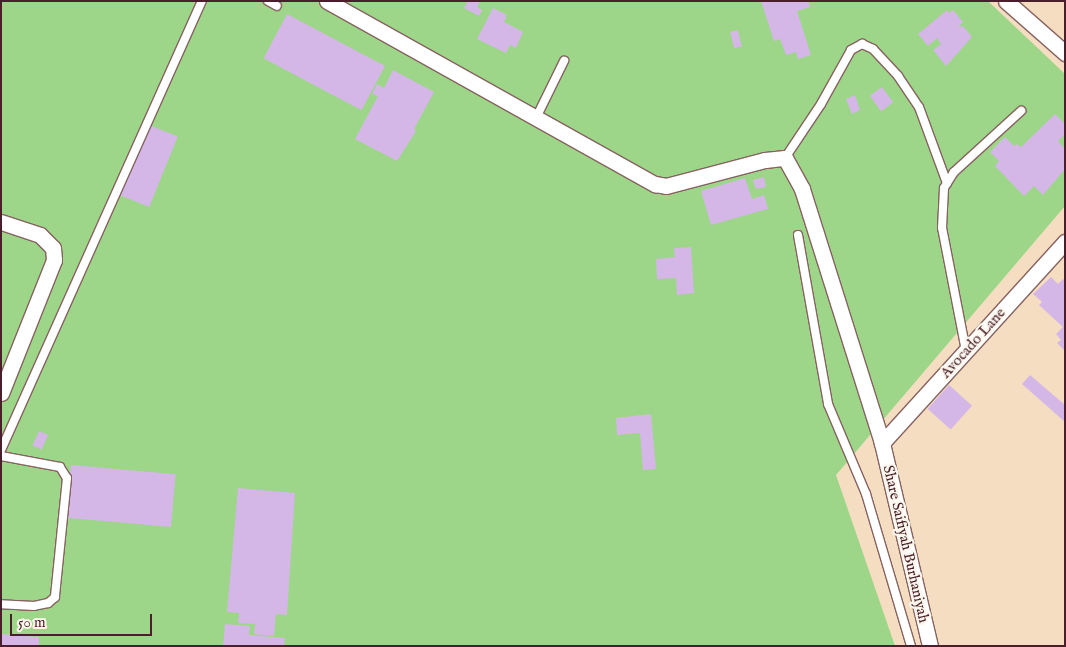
<!DOCTYPE html>
<style>
body{margin:0}
#map{position:relative;width:1066px;height:647px;overflow:hidden;background:#f5ddc2;font-family:"IM FELL English",serif}
div>[style]{position:absolute}
[style*='--x']{left:calc(var(--x)*1px);top:calc(var(--y)*1px);width:calc(var(--w)*1px);rotate:calc(var(--a)*1deg)}
.green>*{inset:0;background:#9dd688}
.building>*{inset:0;background:#d4b7e6;transform-origin:0 0}
.roads{filter:drop-shadow(1px 0 #866260) drop-shadow(-1px 0 #866260) drop-shadow(0 1px #866260) drop-shadow(0 -1px #866260)}
.lane>*{height:8px;margin:-4px;padding:0 4px;transform-origin:4px;border-radius:4px;background:#fff}
.street>*{height:15px;margin:-7.5px;padding:0 7.5px;transform-origin:7.5px;border-radius:7.5px;background:#fff}
span{translate:-50% -50%;white-space:nowrap;text-align:center;line-height:1.15;-webkit-text-stroke:4.5px #fbf7ec;paint-order:stroke}
.street-label{font-size:15px;color:#4a1f2b}
.frame{position:absolute;inset:0;border:2px solid #4a1f2b;pointer-events:none}
.scale{position:absolute;left:10px;top:614px;width:142px;height:22px;box-sizing:border-box;border:2px solid #4a1f2b;border-top:0;padding-left:6px;font-size:15px;line-height:18px;white-space:nowrap;color:#4a1f2b;-webkit-text-stroke:4px #fbf7ec;paint-order:stroke}
</style>
<div id="map">
<div class="green">
<i style="clip-path:polygon(1px 1px,988px 1px,1065px 74px,1065px 206px,836px 475px,895px 646px,1px 646px)"></i>
</div>
<div class="building">
<i style="clip-path:polygon(468px 1px,480px 1px,477px 7px,482px 10px,479px 16px,464px 8px)"></i>
<i style="clip-path:polygon(761px 1px,808px 1px,810px 7px,797px 11px,811px 55px,798px 59px,796px 52px,786px 55px,780px 39px,774px 41px)"></i>
<i style="clip-path:polygon(493px 8px,507px 15px,504px 22px,523px 32px,516px 48px,510px 45px,506px 53px,477px 39px)"></i>
<i style="clip-path:polygon(947px 10px,949px 13px,953px 10px,963px 22px,958px 27px,963px 26px,972px 37px,946px 66px,933px 50px,941px 44px,937px 38px,928px 46px,918px 34px)"></i>
<i style="left:287px;top:14px;width:111px;height:50px;rotate:28deg"></i>
<i style="left:738px;top:30px;width:17px;height:8px;rotate:77deg"></i>
<i style="clip-path:polygon(393px 70px,434px 92px,414px 129px,416px 131px,397px 161px,355px 139px,378px 96px,372px 94px,377px 84px,384px 88px)"></i>
<i style="left:882px;top:87px;width:19px;height:15px;rotate:54deg"></i>
<i style="clip-path:polygon(855px 95px,860px 110px,852px 114px,846px 99px)"></i>
<i style="clip-path:polygon(1055px 114px,1065px 124px,1065px 134px,1058px 141px,1065px 149px,1065px 169px,1043px 195px,1034px 186px,1024px 196px,995px 166px,999px 161px,990px 152px,1005px 137px,1014px 146px,1017px 144px,1021px 147px)"></i>
<i style="left:149px;top:125px;width:31px;height:76px;rotate:22deg"></i>
<i style="clip-path:polygon(764px 177px,766px 187px,756px 189px,753px 180px)"></i>
<i style="clip-path:polygon(745px 178px,752px 199px,764px 195px,768px 209px,711px 225px,701px 191px)"></i>
<i style="clip-path:polygon(691px 247px,694px 293px,677px 295px,676px 278px,657px 279px,656px 259px,675px 257px,674px 248px)"></i>
<i style="clip-path:polygon(1051px 277px,1058px 284px,1063px 279px,1065px 281px,1065px 351px,1057px 343px,1061px 340px,1056px 334px,1063px 327px,1039px 305px,1042px 302px,1033px 294px)"></i>
<i style="clip-path:polygon(1030px 375px,1065px 405px,1065px 422px,1022px 384px)"></i>
<i style="left:949px;top:385px;width:31px;height:32px;rotate:42deg"></i>
<i style="clip-path:polygon(651px 414px,656px 469px,643px 470px,640px 433px,617px 435px,616px 418px)"></i>
<i style="left:39px;top:431px;width:10px;height:16px;rotate:24deg"></i>
<i style="left:71px;top:465px;width:105px;height:53px;rotate:5deg"></i>
<i style="clip-path:polygon(238px 488px,295px 493px,287px 615px,276px 614px,274px 636px,254px 634px,255px 624px,238px 623px,239px 613px,227px 612px)"></i>
<i style="clip-path:polygon(225px 624px,250px 626px,249px 635px,285px 638px,284px 646px,223px 646px)"></i>
<i style="clip-path:polygon(1px 634px,39px 637px,39px 646px,1px 646px)"></i>
</div>
<div class="roads">
<div class="lane">
<i style="--x:268;--y:1;--w:10;--a:29"></i>
<i style="--x:536;--y:118;--w:64;--a:-63.8"></i>
<i style="--x:785;--y:158;--w:65;--a:-56.3"></i>
<i style="--x:821;--y:104;--w:62;--a:-60.9"></i>
<i style="--x:851;--y:50;--w:13;--a:-29"></i>
<i style="--x:862;--y:44;--w:12;--a:24"></i>
<i style="--x:873;--y:49;--w:37;--a:47"></i>
<i style="--x:898;--y:76;--w:37;--a:56"></i>
<i style="--x:919;--y:107;--w:81;--a:69.8"></i>
<i style="--x:798;--y:235;--w:172;--a:79.9"></i>
<i style="--x:828;--y:404;--w:98;--a:67.1"></i>
<i style="--x:866;--y:494;--w:159;--a:73.5"></i>
<i style="--x:966;--y:351;--w:125;--a:-101"></i>
<i style="--x:942;--y:228;--w:40;--a:-87.1"></i>
<i style="--x:944;--y:188;--w:19;--a:-58"></i>
<i style="--x:954;--y:172;--w:91;--a:-42.3"></i>
<i style="--x:1;--y:450;--w:492;--a:-65.9"></i>
<i style="--x:1;--y:456;--w:60;--a:10.6"></i>
<i style="--x:60;--y:467;--w:13;--a:58"></i>
<i style="--x:67;--y:478;--w:120;--a:95.8"></i>
<i style="--x:55;--y:597;--w:9;--a:139"></i>
<i style="--x:48;--y:603;--w:14;--a:168"></i>
<i style="--x:34;--y:606;--w:33;--a:-177"></i>
</div>
<div class="street">
<i style="--x:327;--y:1;--w:376;--a:29.2"></i>
<i style="--x:655;--y:184;--w:11;--a:10"></i>
<i style="--x:666;--y:186;--w:102;--a:-14.7"></i>
<i style="--x:765;--y:160;--w:20;--a:-6"></i>
<i style="--x:785;--y:158;--w:35;--a:61"></i>
<i style="--x:802;--y:189;--w:266;--a:72.5"></i>
<i style="--x:882;--y:443;--w:209;--a:76.7"></i>
<i style="--x:1006;--y:1;--w:79;--a:41.4"></i>
<i style="--x:1;--y:222;--w:41;--a:18.4"></i>
<i style="--x:40;--y:235;--w:18;--a:45"></i>
<i style="--x:53;--y:248;--w:12;--a:85"></i>
<i style="--x:54;--y:260;--w:143;--a:111.7"></i>
<i style="--x:882;--y:443;--w:272;--a:-47.7"></i>
</div>
</div>
<div class="street-label">
<span style="left:973px;top:343px;rotate:-48deg">Avocado Lane</span>
<span style="left:906px;top:544px;rotate:77deg">Share Saifiyah Burhaniyah</span>
</div>
<div class="frame"></div>
<div class="scale">50 m</div>
</div>
